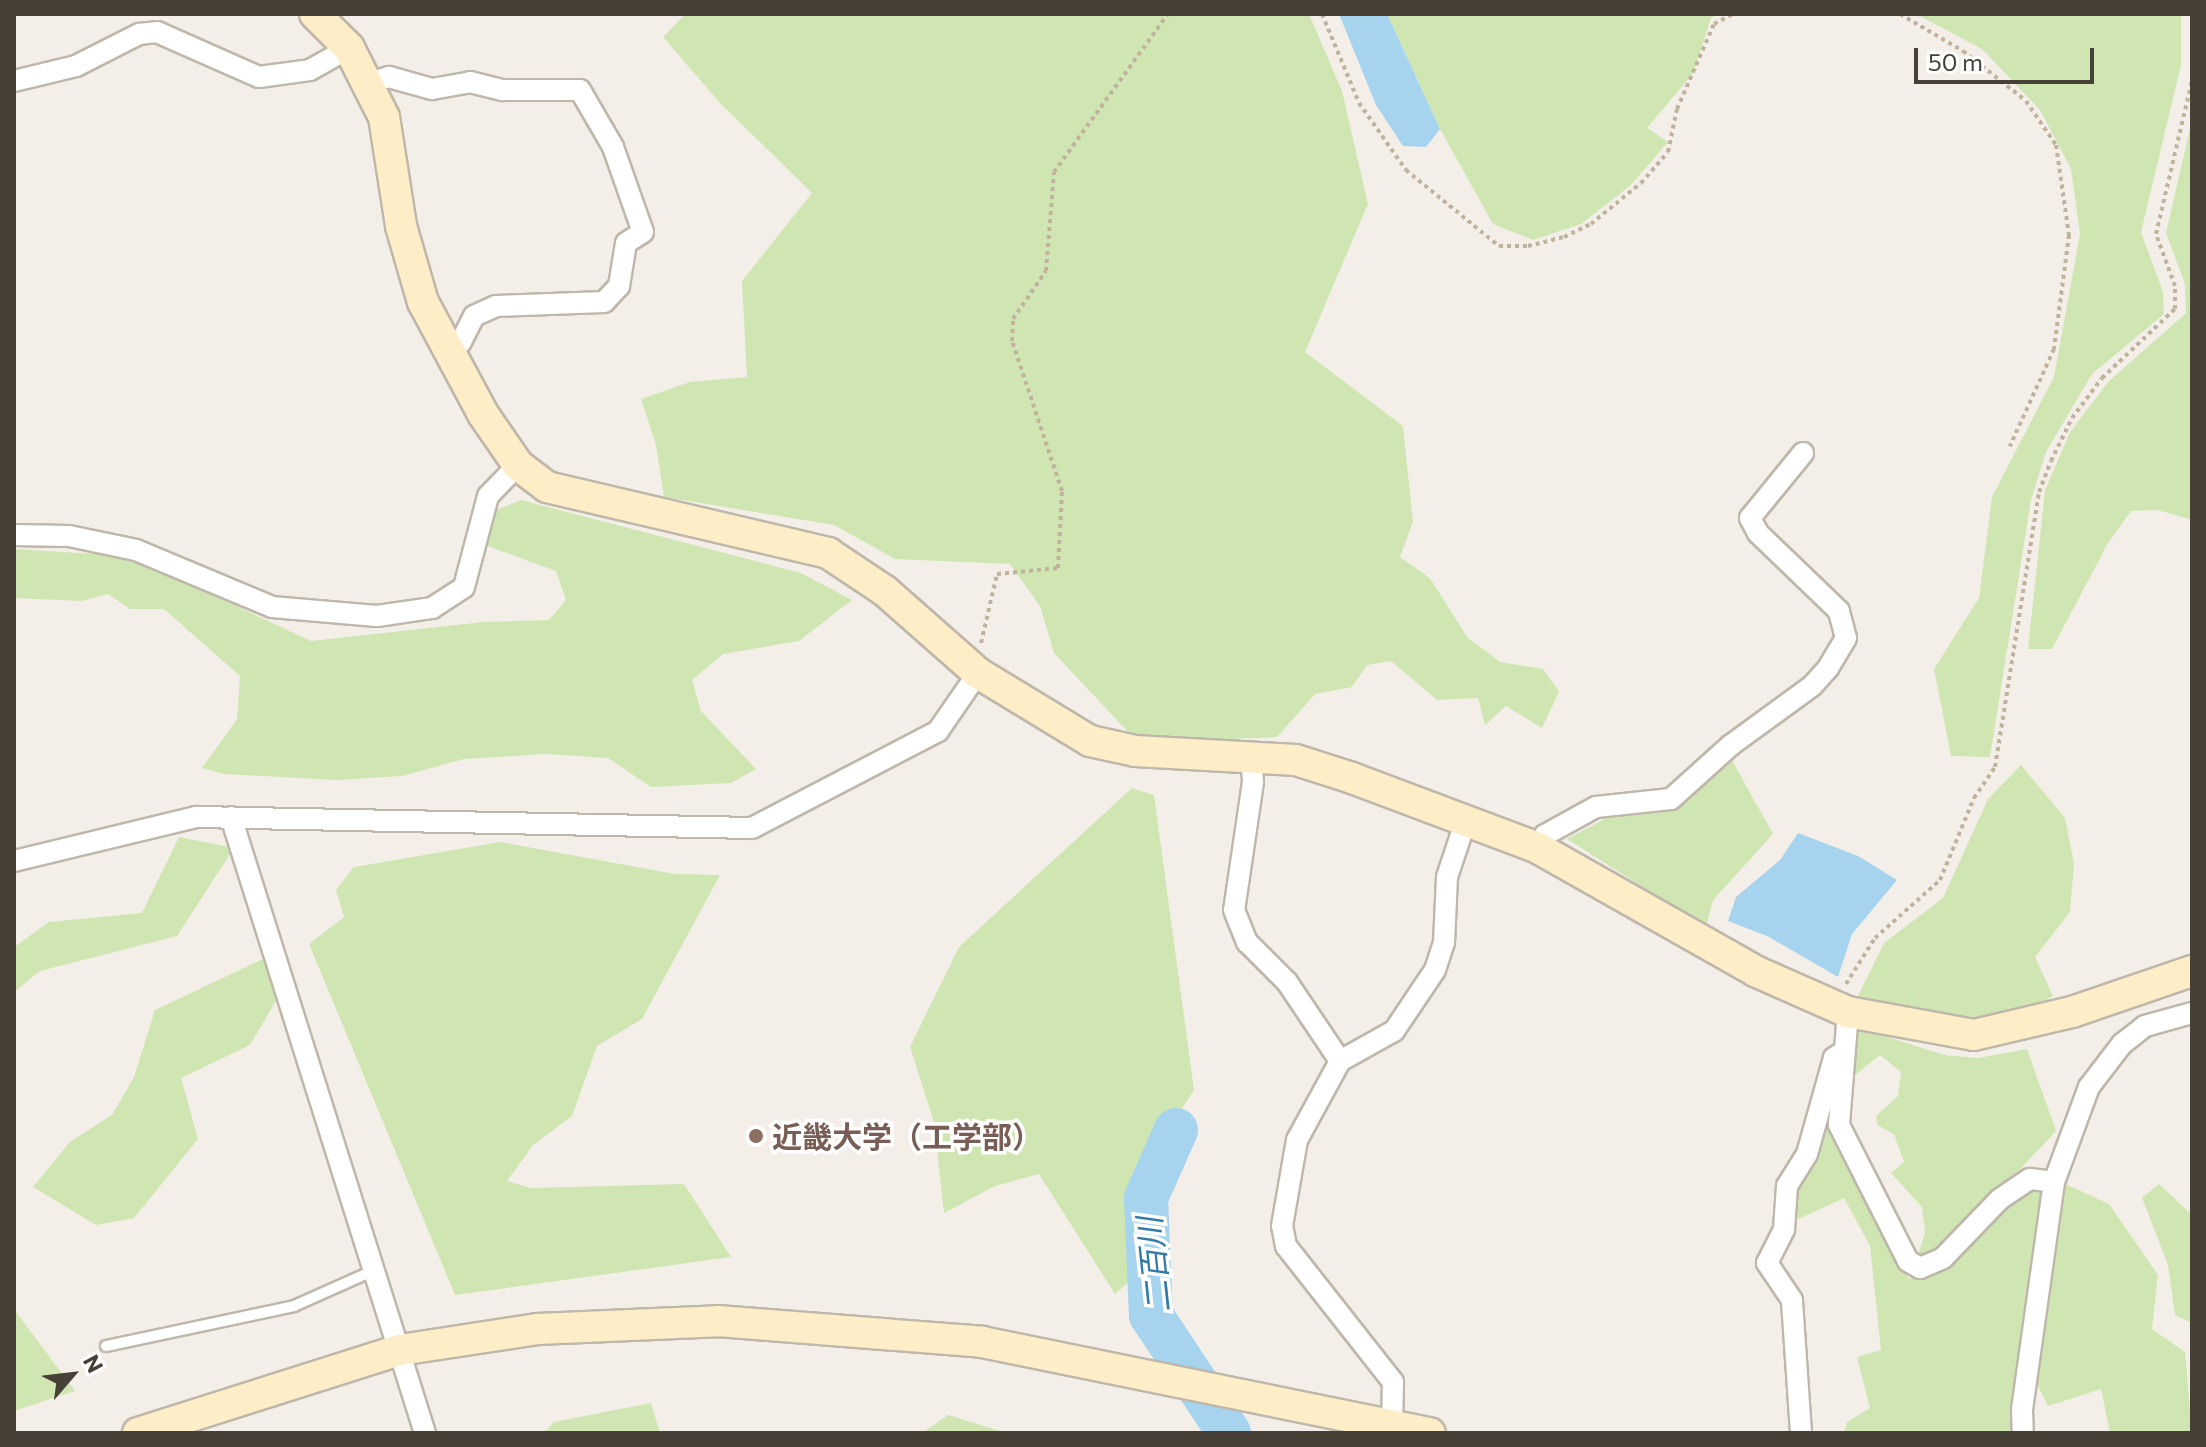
<!DOCTYPE html>
<meta charset="utf-8">
<style>
body{margin:0}
#map{position:relative;width:2206px;height:1447px;overflow:hidden;background:#f3efe8;font-family:Commissioner,"Noto Sans JP",sans-serif}
div>[style]{position:absolute}
[style*='--x']{left:calc(var(--x)*1px);top:calc(var(--y)*1px);width:calc(var(--w)*1px);rotate:calc(var(--a)*1deg)}
.green>*{inset:0;background:#d0e6b2}
.water>*{inset:0;background:#a6d3ee}
.river>*{height:44px;margin:-22px;padding:0 22px;transform-origin:22px;border-radius:22px;background:#a6d3ee}
.path>*{height:4px;margin-top:-2px;transform-origin:0;background:repeating-linear-gradient(90deg,#c0b29c 0 4px,transparent 0 8px)}
.roads{filter:drop-shadow(2px 0 #beb7aa) drop-shadow(-2px 0 #beb7aa) drop-shadow(0 2px #beb7aa) drop-shadow(0 -2px #beb7aa)}
.lane>*{height:10px;margin:-5px;padding:0 5px;transform-origin:5px;border-radius:5px;background:#fff}
.street>*{height:20px;margin:-10px;padding:0 10px;transform-origin:10px;border-radius:10px;background:#fff}
.secondary>*{height:30px;margin:-15px;padding:0 15px;transform-origin:15px;border-radius:15px;background:#fdeec8}
.dots>*{width:22px;height:22px;translate:-50% -50%;box-sizing:border-box;border:4px solid #fff;border-radius:50%}
span{translate:-50% -50%;white-space:nowrap;text-align:center;line-height:1.15;-webkit-text-stroke:7px #fff;paint-order:stroke}
.education-label{font-size:30px;color:#785e54;font-weight:700}
.left{translate:0 -50%;text-align:left}
.water-label{font-size:32px;color:#3179a7;font-style:italic}
.frame{position:absolute;inset:0;border:16px solid #464037;pointer-events:none}
.north{position:absolute;left:32px;top:1335px;width:80px;height:80px;-webkit-text-stroke:6px #fff;paint-order:stroke;rotate:62deg;font-size:22px;font-weight:700;line-height:32px;text-align:center;color:#464037}
.north::after{content:'';display:block;margin:auto;width:28px;height:36px;background:#464037;clip-path:polygon(50% 0,100% 100%,50% 72%,0 100%)}
.scale{position:absolute;left:1914px;top:48px;width:180px;height:36px;box-sizing:border-box;border:4px solid #464037;border-top:0;padding-left:10px;font-size:24px;line-height:28px;white-space:nowrap;color:#464037;-webkit-text-stroke:6px #fff;paint-order:stroke}
</style>
<div id="map">
<div class="green">
<i style="clip-path:polygon(685px 14px,1309px 14px,1342px 91px,1368px 204px,1305px 352px,1403px 426px,1413px 522px,1400px 557px,1430px 578px,1467px 637px,1500px 662px,1543px 669px,1559px 692px,1542px 728px,1506px 706px,1485px 725px,1478px 698px,1437px 700px,1391px 661px,1367px 665px,1352px 687px,1315px 694px,1277px 737px,1185px 741px,1130px 734px,1054px 653px,1040px 606px,1010px 564px,895px 559px,834px 525px,664px 497px,656px 445px,641px 399px,690px 382px,747px 377px,742px 281px,812px 193px,721px 104px,663px 37px)"></i>
<i style="clip-path:polygon(1387px 14px,1717px 14px,1711px 18px,1694px 72px,1647px 128px,1668px 142px,1631px 185px,1581px 224px,1533px 240px,1493px 224px,1440px 129px)"></i>
<i style="clip-path:polygon(1916px 14px,2181px 14px,2181px 65px,2141px 232px,2163px 292px,2164px 314px,2092px 374px,2046px 452px,2031px 500px,1990px 757px,1951px 756px,1934px 669px,1979px 598px,1992px 497px,2054px 377px,2080px 234px,2071px 169px,2040px 110px,1982px 49px)"></i>
<i style="clip-path:polygon(2192px 120px,2192px 520px,2158px 510px,2131px 511px,2108px 543px,2052px 649px,2028px 649px,2045px 490px,2070px 432px,2108px 382px,2186px 313px,2185px 284px,2166px 233px)"></i>
<i style="clip-path:polygon(521px 500px,801px 573px,852px 600px,799px 641px,723px 654px,692px 680px,701px 711px,756px 769px,731px 783px,651px 787px,608px 758px,545px 754px,464px 759px,402px 776px,337px 780px,224px 774px,202px 768px,237px 719px,240px 676px,164px 609px,130px 609px,108px 594px,81px 601px,14px 598px,14px 549px,129px 556px,311px 641px,483px 622px,549px 620px,566px 600px,556px 571px,485px 545px,494px 511px)"></i>
<i style="clip-path:polygon(1728px 753px,1773px 834px,1713px 900px,1706px 927px,1567px 839px)"></i>
<i style="clip-path:polygon(2021px 765px,2065px 818px,2074px 864px,2070px 912px,2035px 957px,2053px 996px,2017px 1015px,1973px 1018px,1857px 998px,1884px 943px,1943px 898px,1988px 799px)"></i>
<i style="clip-path:polygon(1132px 788px,1154px 795px,1194px 1090px,1172px 1124px,1138px 1199px,1132px 1279px,1115px 1294px,1039px 1174px,995px 1186px,944px 1213px,934px 1122px,910px 1047px,959px 947px)"></i>
<i style="clip-path:polygon(179px 837px,234px 848px,177px 936px,40px 971px,14px 992px,14px 947px,49px 922px,142px 913px)"></i>
<i style="clip-path:polygon(500px 842px,675px 874px,720px 875px,642px 1019px,597px 1046px,572px 1116px,533px 1145px,507px 1181px,531px 1188px,684px 1184px,731px 1257px,455px 1295px,309px 944px,344px 917px,336px 890px,354px 867px)"></i>
<i style="clip-path:polygon(265px 958px,281px 992px,250px 1045px,181px 1078px,198px 1139px,134px 1218px,96px 1225px,33px 1187px,70px 1142px,112px 1115px,134px 1077px,155px 1010px)"></i>
<i style="clip-path:polygon(1860px 1028px,1944px 1055px,1978px 1058px,2027px 1049px,2056px 1131px,1939px 1256px,1917px 1259px,1925px 1232px,1922px 1207px,1891px 1173px,1904px 1162px,1894px 1134px,1877px 1125px,1876px 1116px,1898px 1096px,1901px 1072px,1880px 1055px,1854px 1076px,1854px 1050px)"></i>
<i style="clip-path:polygon(1834px 1107px,1833px 1129px,1909px 1279px,1945px 1261px,2002px 1206px,2038px 1185px,2050px 1186px,2016px 1433px,1844px 1433px,1847px 1422px,1870px 1408px,1857px 1357px,1881px 1350px,1870px 1246px,1844px 1198px,1794px 1221px,1793px 1186px,1827px 1108px)"></i>
<i style="clip-path:polygon(2063px 1183px,2109px 1204px,2158px 1275px,2152px 1329px,2185px 1352px,2192px 1433px,2110px 1433px,2101px 1389px,2048px 1406px,2033px 1376px)"></i>
<i style="clip-path:polygon(2159px 1184px,2192px 1215px,2192px 1323px,2175px 1315px,2168px 1265px,2142px 1198px)"></i>
<i style="clip-path:polygon(14px 1309px,75px 1391px,14px 1411px)"></i>
<i style="clip-path:polygon(651px 1403px,660px 1433px,544px 1433px,554px 1422px)"></i>
<i style="clip-path:polygon(948px 1415px,1007px 1433px,922px 1433px)"></i>
</div>
<div class="water">
<i style="clip-path:polygon(1339px 14px,1387px 14px,1440px 129px,1426px 147px,1403px 146px,1376px 105px)"></i>
<i style="clip-path:polygon(1798px 833px,1858px 856px,1897px 880px,1852px 934px,1838px 977px,1767px 936px,1728px 921px,1736px 897px,1780px 860px)"></i>
</div>
<div class="river">
<i style="--x:1176;--y:1130;--w:74;--a:113.8"></i>
<i style="--x:1146;--y:1198;--w:117;--a:87.6"></i>
<i style="--x:1151;--y:1315;--w:141;--a:56.5"></i>
</div>
<div class="path">
<i style="--x:1322;--y:14;--w:96;--a:67.4"></i>
<i style="--x:1359;--y:103;--w:82;--a:55"></i>
<i style="--x:1406;--y:170;--w:120;--a:39.3"></i>
<i style="--x:1499;--y:246;--w:29;--a:0"></i>
<i style="--x:1528;--y:246;--w:37;--a:-14"></i>
<i style="--x:1564;--y:237;--w:30;--a:-26"></i>
<i style="--x:1591;--y:224;--w:65;--a:-39.4"></i>
<i style="--x:1641;--y:183;--w:41;--a:-48.9"></i>
<i style="--x:1668;--y:152;--w:44;--a:-78.2"></i>
<i style="--x:1677;--y:109;--w:93;--a:-66.5"></i>
<i style="--x:1714;--y:24;--w:21;--a:-28"></i>
<i style="--x:1900;--y:14;--w:73;--a:30.4"></i>
<i style="--x:1963;--y:51;--w:80;--a:38.4"></i>
<i style="--x:2026;--y:101;--w:53;--a:55.7"></i>
<i style="--x:2056;--y:145;--w:91;--a:81.8"></i>
<i style="--x:2069;--y:235;--w:115;--a:97.5"></i>
<i style="--x:2054;--y:349;--w:107;--a:114.4"></i>
<i style="--x:981;--y:643;--w:71;--a:-76.9"></i>
<i style="--x:997;--y:574;--w:61;--a:-5.6"></i>
<i style="--x:1058;--y:568;--w:77;--a:-87"></i>
<i style="--x:1062;--y:491;--w:158;--a:-108.4"></i>
<i style="--x:1012;--y:341;--w:22;--a:-87"></i>
<i style="--x:1013;--y:319;--w:58;--a:-55.5"></i>
<i style="--x:1046;--y:271;--w:99;--a:-85.4"></i>
<i style="--x:1054;--y:172;--w:195;--a:-54.2"></i>
<i style="--x:1846;--y:984;--w:54;--a:-57.8"></i>
<i style="--x:1875;--y:938;--w:87;--a:-41.7"></i>
<i style="--x:1940;--y:880;--w:89;--a:-67.5"></i>
<i style="--x:1974;--y:798;--w:37;--a:-56"></i>
<i style="--x:1995;--y:767;--w:278;--a:-80.9"></i>
<i style="--x:2039;--y:492;--w:33;--a:-69"></i>
<i style="--x:2051;--y:461;--w:48;--a:-64"></i>
<i style="--x:2072;--y:418;--w:50;--a:-53.1"></i>
<i style="--x:2102;--y:378;--w:100;--a:-43.4"></i>
<i style="--x:2175;--y:309;--w:23;--a:-90"></i>
<i style="--x:2175;--y:286;--w:55;--a:-110.1"></i>
<i style="--x:2156;--y:234;--w:158;--a:-76.8"></i>
</div>
<div class="roads">
<div class="lane">
<i style="--x:106;--y:1346;--w:192;--a:-12"></i>
<i style="--x:294;--y:1306;--w:89;--a:-24"></i>
</div>
<div class="street">
<i style="--x:14;--y:81;--w:64;--a:-13.6"></i>
<i style="--x:76;--y:66;--w:71;--a:-26.9"></i>
<i style="--x:139;--y:34;--w:18;--a:-6"></i>
<i style="--x:157;--y:32;--w:111;--a:23.8"></i>
<i style="--x:259;--y:77;--w:51;--a:-7.8"></i>
<i style="--x:310;--y:70;--w:45;--a:-29.4"></i>
<i style="--x:370;--y:83;--w:20;--a:-18"></i>
<i style="--x:389;--y:77;--w:45;--a:15.6"></i>
<i style="--x:432;--y:89;--w:39;--a:-10"></i>
<i style="--x:470;--y:82;--w:34;--a:14"></i>
<i style="--x:503;--y:90;--w:77;--a:0"></i>
<i style="--x:580;--y:90;--w:66;--a:59.9"></i>
<i style="--x:613;--y:147;--w:90;--a:70.6"></i>
<i style="--x:643;--y:232;--w:20;--a:147"></i>
<i style="--x:626;--y:243;--w:44;--a:99.2"></i>
<i style="--x:619;--y:286;--w:22;--a:133"></i>
<i style="--x:604;--y:302;--w:108;--a:177.9"></i>
<i style="--x:496;--y:306;--w:24;--a:156"></i>
<i style="--x:474;--y:316;--w:29;--a:117"></i>
<i style="--x:461;--y:342;--w:16;--a:145"></i>
<i style="--x:14;--y:535;--w:55;--a:1"></i>
<i style="--x:69;--y:536;--w:68;--a:11.8"></i>
<i style="--x:136;--y:550;--w:147;--a:22.7"></i>
<i style="--x:272;--y:607;--w:105;--a:4.9"></i>
<i style="--x:377;--y:616;--w:56;--a:-8.3"></i>
<i style="--x:432;--y:608;--w:38;--a:-33"></i>
<i style="--x:464;--y:587;--w:94;--a:-75.2"></i>
<i style="--x:488;--y:496;--w:43;--a:-45.9"></i>
<i style="--x:1251;--y:758;--w:24;--a:85"></i>
<i style="--x:1253;--y:782;--w:129;--a:98.4"></i>
<i style="--x:1234;--y:910;--w:35;--a:68"></i>
<i style="--x:1247;--y:942;--w:57;--a:45"></i>
<i style="--x:1287;--y:982;--w:95;--a:56.1"></i>
<i style="--x:231;--y:817;--w:646;--a:72.52"></i>
<i style="--x:1538;--y:848;--w:15;--a:-62"></i>
<i style="--x:1545;--y:835;--w:58;--a:-28.8"></i>
<i style="--x:1596;--y:807;--w:75;--a:-6.1"></i>
<i style="--x:1671;--y:799;--w:81;--a:-42"></i>
<i style="--x:1731;--y:745;--w:100;--a:-36.1"></i>
<i style="--x:1812;--y:686;--w:24;--a:-48"></i>
<i style="--x:1828;--y:668;--w:35;--a:-59"></i>
<i style="--x:1846;--y:638;--w:28;--a:-105"></i>
<i style="--x:1839;--y:611;--w:112;--a:-136.1"></i>
<i style="--x:1758;--y:533;--w:17;--a:-118"></i>
<i style="--x:1750;--y:518;--w:84;--a:-50.8"></i>
<i style="--x:14;--y:861;--w:187;--a:-13.6"></i>
<i style="--x:196;--y:817;--w:556;--a:1.13"></i>
<i style="--x:752;--y:828;--w:210;--a:-27.5"></i>
<i style="--x:938;--y:731;--w:70;--a:-55.4"></i>
<i style="--x:1848;--y:1012;--w:113;--a:94.6"></i>
<i style="--x:1839;--y:1125;--w:153;--a:63.1"></i>
<i style="--x:1908;--y:1261;--w:14;--a:30"></i>
<i style="--x:1920;--y:1268;--w:25;--a:-23"></i>
<i style="--x:1943;--y:1258;--w:82;--a:-46"></i>
<i style="--x:2000;--y:1199;--w:36;--a:-34"></i>
<i style="--x:2030;--y:1179;--w:24;--a:7"></i>
<i style="--x:2054;--y:1182;--w:230;--a:98"></i>
<i style="--x:2022;--y:1410;--w:23;--a:88"></i>
<i style="--x:2054;--y:1182;--w:101;--a:-69.8"></i>
<i style="--x:2089;--y:1087;--w:54;--a:-52.5"></i>
<i style="--x:2122;--y:1044;--w:29;--a:-38"></i>
<i style="--x:2145;--y:1026;--w:49;--a:-15.5"></i>
<i style="--x:1392;--y:1426;--w:44;--a:-88.7"></i>
<i style="--x:1393;--y:1382;--w:173;--a:-128.2"></i>
<i style="--x:1286;--y:1246;--w:20;--a:-101"></i>
<i style="--x:1282;--y:1226;--w:87;--a:-80.1"></i>
<i style="--x:1297;--y:1140;--w:90;--a:-61.4"></i>
<i style="--x:1340;--y:1061;--w:62;--a:-29.1"></i>
<i style="--x:1394;--y:1031;--w:73;--a:-56.1"></i>
<i style="--x:1435;--y:970;--w:28;--a:-72"></i>
<i style="--x:1444;--y:943;--w:66;--a:-87.4"></i>
<i style="--x:1447;--y:877;--w:60;--a:-71.6"></i>
<i style="--x:1801;--y:1433;--w:133;--a:-93.9"></i>
<i style="--x:1792;--y:1300;--w:45;--a:-124"></i>
<i style="--x:1767;--y:1263;--w:38;--a:-63"></i>
<i style="--x:1784;--y:1229;--w:43;--a:-86"></i>
<i style="--x:1787;--y:1186;--w:38;--a:-58"></i>
<i style="--x:1807;--y:1154;--w:100;--a:-74.3"></i>
<i style="--x:1834;--y:1058;--w:7;--a:-34"></i>
</div>
<div class="secondary">
<i style="--x:315;--y:14;--w:48;--a:45"></i>
<i style="--x:349;--y:48;--w:77;--a:63.1"></i>
<i style="--x:384;--y:117;--w:110;--a:81.1"></i>
<i style="--x:401;--y:226;--w:79;--a:73.9"></i>
<i style="--x:423;--y:302;--w:127;--a:61.8"></i>
<i style="--x:483;--y:414;--w:62;--a:55.5"></i>
<i style="--x:518;--y:465;--w:36;--a:37"></i>
<i style="--x:547;--y:487;--w:289;--a:13.2"></i>
<i style="--x:828;--y:553;--w:69;--a:33.7"></i>
<i style="--x:885;--y:591;--w:124;--a:41.4"></i>
<i style="--x:978;--y:673;--w:131;--a:31.3"></i>
<i style="--x:1090;--y:741;--w:46;--a:12.5"></i>
<i style="--x:1135;--y:751;--w:161;--a:3.2"></i>
<i style="--x:1296;--y:760;--w:59;--a:17.8"></i>
<i style="--x:1352;--y:778;--w:199;--a:20.6"></i>
<i style="--x:1538;--y:848;--w:249;--a:29.5"></i>
<i style="--x:1755;--y:971;--w:102;--a:23.8"></i>
<i style="--x:1848;--y:1012;--w:128;--a:10.3"></i>
<i style="--x:1974;--y:1035;--w:101;--a:-13.2"></i>
<i style="--x:2072;--y:1012;--w:127;--a:-18.9"></i>
<i style="--x:138;--y:1433;--w:275;--a:-17.6"></i>
<i style="--x:400;--y:1350;--w:140;--a:-8.7"></i>
<i style="--x:538;--y:1329;--w:180;--a:-2.5"></i>
<i style="--x:718;--y:1321;--w:265;--a:4.5"></i>
<i style="--x:982;--y:1342;--w:457;--a:11.5"></i>
</div>
</div>
<div class="dots">
<i style="left:756px;top:1136px;background:#8d6e63"></i>
</div>
<div class="education-label">
<span class="left" style="left:772px;top:1136px">近畿大学（工学部）</span>
</div>
<div class="water-label">
<span style="left:1153px;top:1265px;rotate:-96deg">二百川</span>
</div>
<div class="frame"></div>
<div class="north">N</div>
<div class="scale">50 m</div>
</div>
